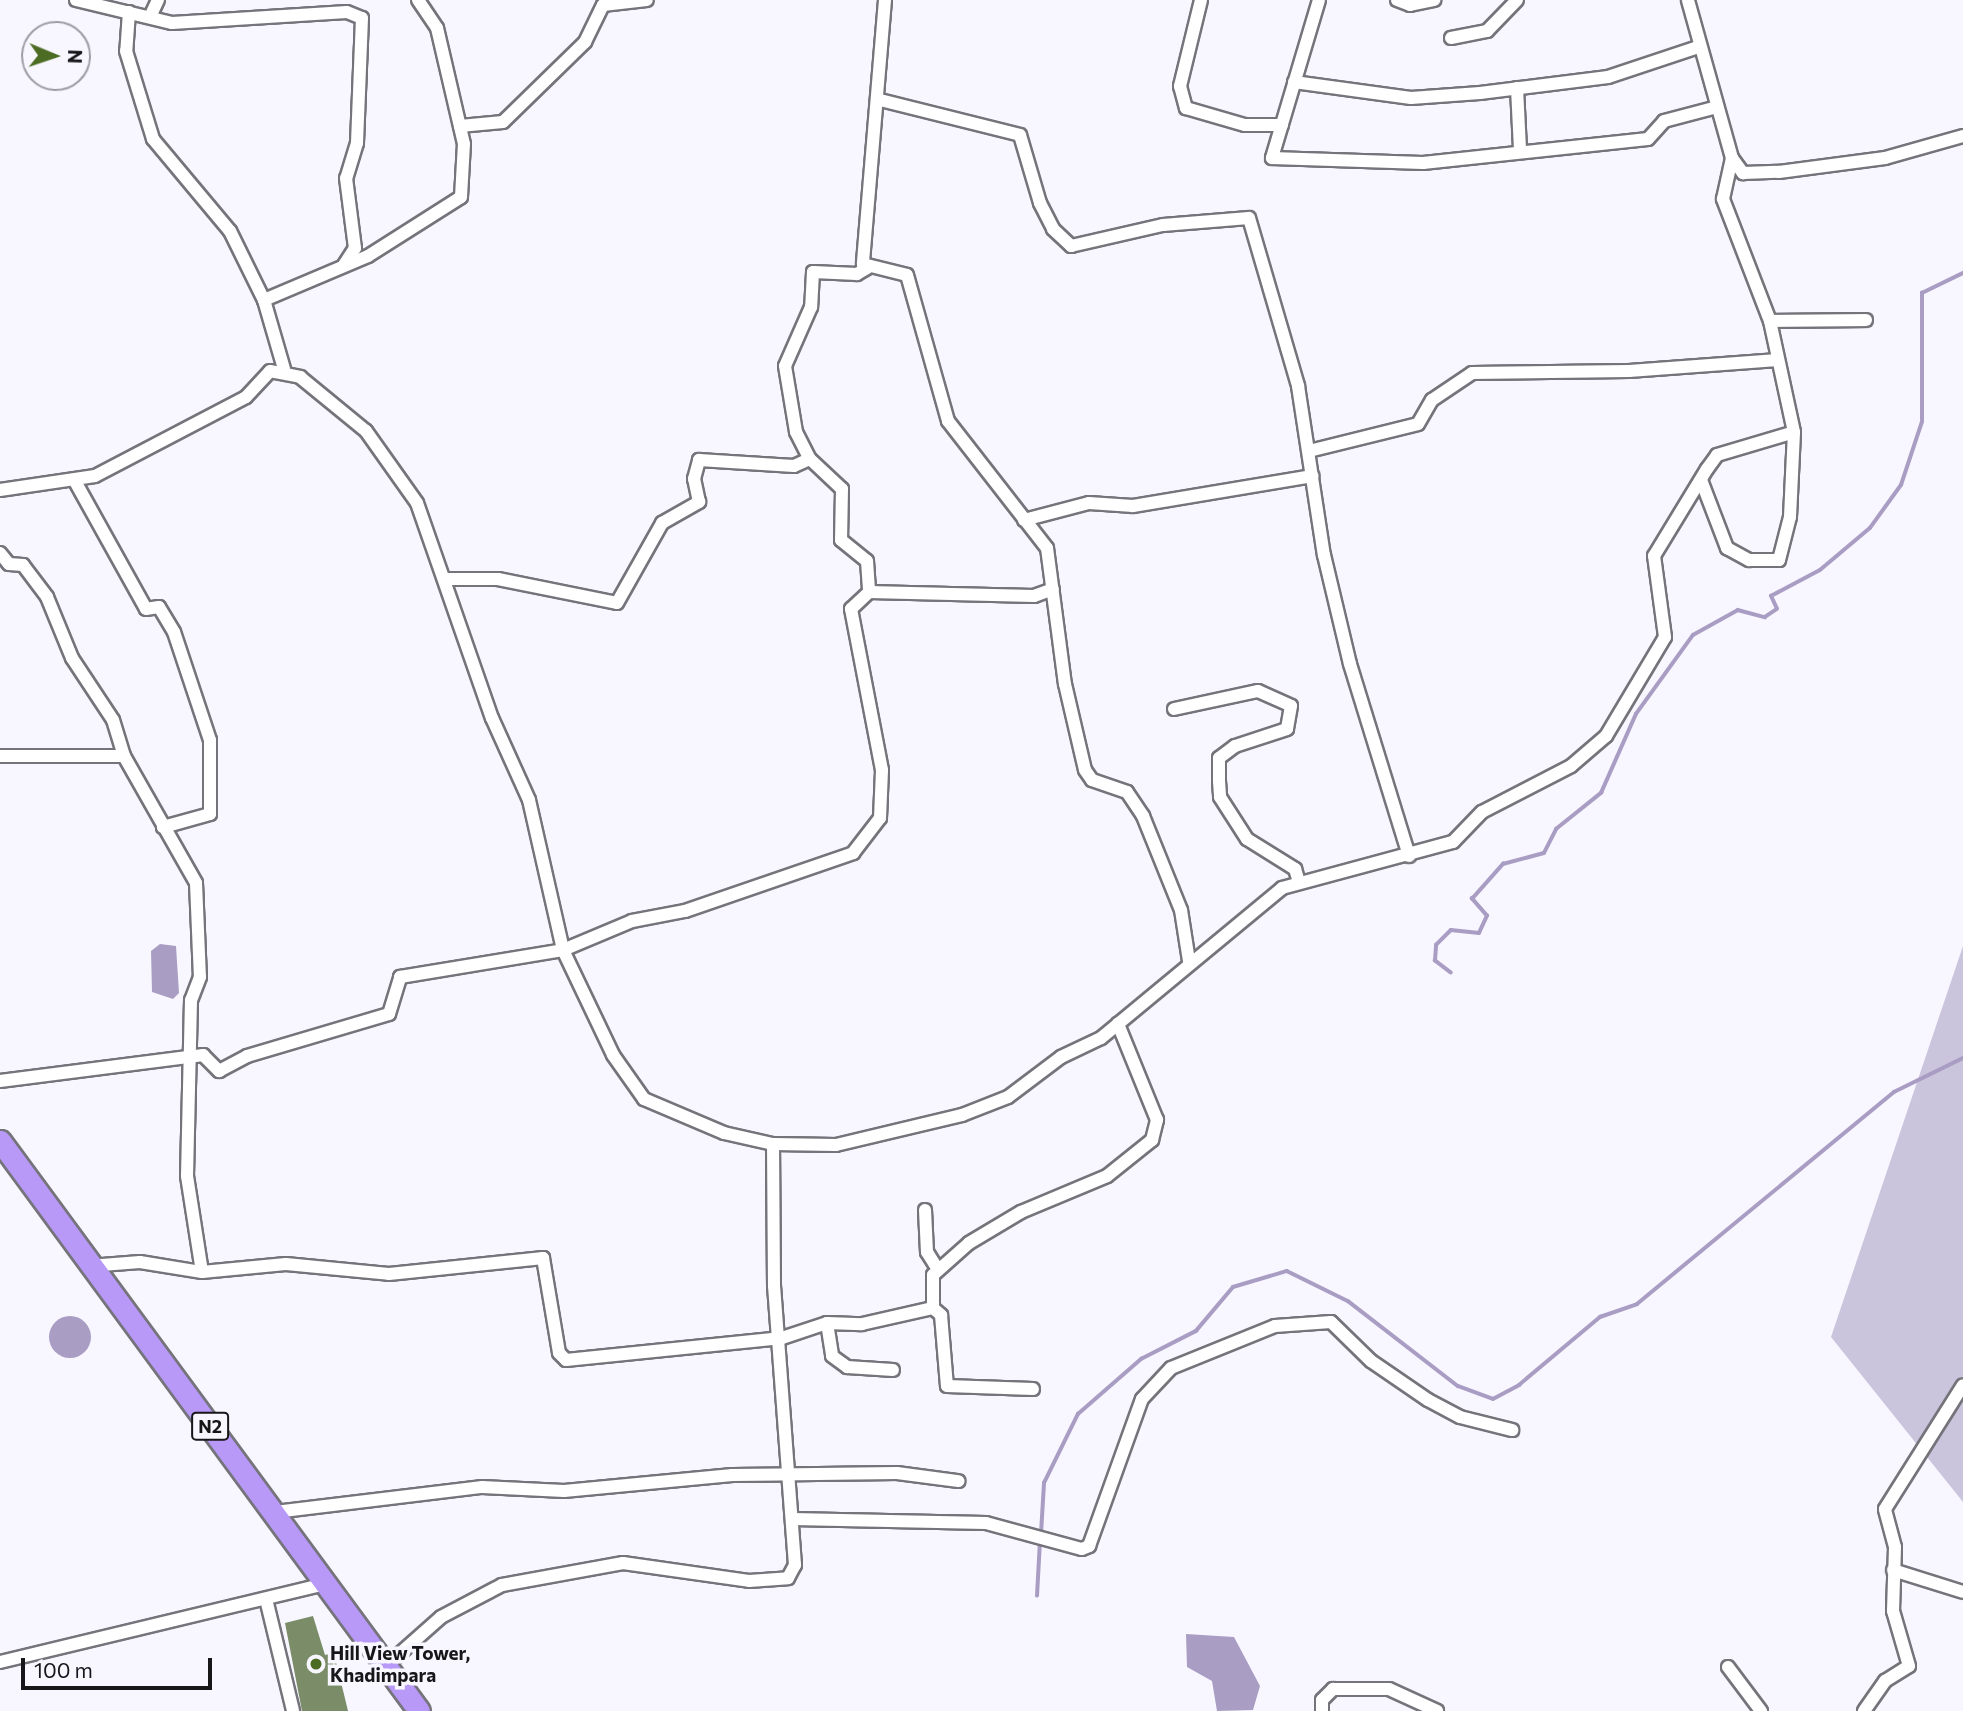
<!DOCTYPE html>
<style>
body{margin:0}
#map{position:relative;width:1963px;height:1711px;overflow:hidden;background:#f8f6ff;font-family:Commissioner,sans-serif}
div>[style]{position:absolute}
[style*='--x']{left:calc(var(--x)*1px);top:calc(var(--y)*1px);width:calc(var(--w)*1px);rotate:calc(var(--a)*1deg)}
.green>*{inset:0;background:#cbc4dd}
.water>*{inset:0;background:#a99dc4}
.round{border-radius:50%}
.stream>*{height:3.5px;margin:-1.75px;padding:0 1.75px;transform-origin:1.75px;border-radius:1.75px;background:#a99dc4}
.building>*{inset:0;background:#7a8c68}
.roads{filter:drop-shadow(2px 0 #75747b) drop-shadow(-2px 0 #75747b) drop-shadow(0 2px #75747b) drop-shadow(0 -2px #75747b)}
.street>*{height:12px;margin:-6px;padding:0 6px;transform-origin:6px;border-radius:6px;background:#fff}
.highway>*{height:21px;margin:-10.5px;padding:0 10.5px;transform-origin:10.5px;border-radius:10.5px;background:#b899f8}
.dots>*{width:19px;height:19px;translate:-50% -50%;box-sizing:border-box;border:4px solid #f8f6ff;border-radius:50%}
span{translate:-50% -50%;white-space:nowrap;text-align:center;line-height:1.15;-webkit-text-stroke:7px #f8f6ff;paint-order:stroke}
.shield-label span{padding:2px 5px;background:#f8f6ff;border:2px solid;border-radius:5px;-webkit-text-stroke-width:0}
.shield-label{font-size:18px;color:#171619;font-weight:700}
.poi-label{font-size:19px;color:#171619;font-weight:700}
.left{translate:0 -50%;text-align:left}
.north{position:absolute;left:21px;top:21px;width:70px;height:70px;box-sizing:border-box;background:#f8f6ff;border:2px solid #9e9ca3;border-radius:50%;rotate:92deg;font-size:19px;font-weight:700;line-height:28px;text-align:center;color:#171619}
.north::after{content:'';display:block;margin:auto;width:24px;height:32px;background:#4c6c23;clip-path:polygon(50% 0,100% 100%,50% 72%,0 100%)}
.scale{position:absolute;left:21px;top:1658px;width:191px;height:32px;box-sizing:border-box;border:4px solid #171619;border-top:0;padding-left:9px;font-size:21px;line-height:24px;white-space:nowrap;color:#171619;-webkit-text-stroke:5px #f8f6ff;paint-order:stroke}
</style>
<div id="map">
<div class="green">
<i style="clip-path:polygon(1963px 946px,1963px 1502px,1831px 1337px)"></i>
</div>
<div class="water">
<i style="clip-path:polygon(160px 944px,176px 946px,179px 993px,173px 999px,152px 992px,151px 951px)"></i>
<i class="round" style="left:49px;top:1316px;width:42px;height:42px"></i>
<i style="clip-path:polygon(1186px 1634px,1234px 1637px,1260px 1686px,1253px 1710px,1217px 1711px,1212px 1681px,1187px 1667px)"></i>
</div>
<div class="stream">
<i style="--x:1451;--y:973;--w:20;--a:-143"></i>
<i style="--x:1435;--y:961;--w:16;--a:-86"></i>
<i style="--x:1436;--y:945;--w:21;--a:-45"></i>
<i style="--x:1451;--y:930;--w:28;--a:6"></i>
<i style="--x:1479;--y:933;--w:19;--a:-65"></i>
<i style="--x:1487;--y:916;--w:23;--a:-131"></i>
<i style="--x:1472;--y:899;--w:47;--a:-48.5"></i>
<i style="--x:1503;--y:864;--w:42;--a:-15"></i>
<i style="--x:1544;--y:853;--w:27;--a:-63"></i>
<i style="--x:1556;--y:829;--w:58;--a:-38.7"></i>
<i style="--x:1601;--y:793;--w:86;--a:-66.1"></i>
<i style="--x:1636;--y:714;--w:97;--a:-54.2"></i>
<i style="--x:1693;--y:635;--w:51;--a:-29.1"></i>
<i style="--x:1738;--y:610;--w:28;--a:15"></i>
<i style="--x:1765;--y:617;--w:14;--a:-34"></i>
<i style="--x:1777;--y:609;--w:14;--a:-115"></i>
<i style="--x:1771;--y:596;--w:55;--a:-28"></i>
<i style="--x:1820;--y:570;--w:65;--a:-40"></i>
<i style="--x:1870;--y:528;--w:53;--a:-54.2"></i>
<i style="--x:1901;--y:485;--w:66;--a:-71.6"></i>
<i style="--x:1922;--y:422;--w:129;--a:-90"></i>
<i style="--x:1922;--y:293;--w:46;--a:-26"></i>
<i style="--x:1041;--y:1534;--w:51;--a:-86.6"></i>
<i style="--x:1044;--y:1483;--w:77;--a:-63.8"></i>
<i style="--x:1078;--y:1414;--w:84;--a:-41.1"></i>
<i style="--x:1141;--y:1359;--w:62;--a:-27"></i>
<i style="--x:1196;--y:1331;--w:57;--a:-49.9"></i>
<i style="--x:1233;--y:1287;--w:56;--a:-16.5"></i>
<i style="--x:1287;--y:1271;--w:68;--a:26.2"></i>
<i style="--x:1348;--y:1301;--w:139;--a:37.7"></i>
<i style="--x:1458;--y:1386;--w:37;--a:20"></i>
<i style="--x:1493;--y:1399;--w:30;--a:-28"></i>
<i style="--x:1519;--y:1385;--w:106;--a:-40"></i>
<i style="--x:1600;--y:1317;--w:39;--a:-19"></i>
<i style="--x:1637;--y:1304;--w:333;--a:-39.5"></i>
<i style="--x:1894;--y:1092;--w:77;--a:-26.2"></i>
<i style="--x:1037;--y:1596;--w:55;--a:-86.9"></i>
</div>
<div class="building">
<i style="clip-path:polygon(313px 1616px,325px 1655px,334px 1653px,348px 1711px,302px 1711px,285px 1623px)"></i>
</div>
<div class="roads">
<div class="street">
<i style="--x:76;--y:0;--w:99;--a:13.5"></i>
<i style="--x:172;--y:23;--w:175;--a:-3.6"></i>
<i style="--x:347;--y:12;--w:16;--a:22"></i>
<i style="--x:362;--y:18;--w:125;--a:92.3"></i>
<i style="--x:357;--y:143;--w:37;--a:107"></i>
<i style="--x:346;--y:178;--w:71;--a:82.7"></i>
<i style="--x:355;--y:248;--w:20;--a:123"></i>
<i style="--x:885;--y:0;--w:265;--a:94.8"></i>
<i style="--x:863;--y:264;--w:45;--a:14"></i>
<i style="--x:907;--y:275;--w:152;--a:74.3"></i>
<i style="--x:948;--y:421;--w:161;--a:52.1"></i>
<i style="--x:1047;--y:548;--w:137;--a:82.5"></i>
<i style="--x:1065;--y:684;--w:88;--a:76.9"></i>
<i style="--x:1085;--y:770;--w:12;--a:55"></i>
<i style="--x:1092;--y:780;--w:37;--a:19"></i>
<i style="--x:1127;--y:792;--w:29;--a:56"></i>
<i style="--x:1143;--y:816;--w:101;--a:68"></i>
<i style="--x:1181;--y:910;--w:52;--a:81.1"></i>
<i style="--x:1201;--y:0;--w:89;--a:103.7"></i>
<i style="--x:1180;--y:86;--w:23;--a:75"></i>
<i style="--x:1186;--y:108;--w:61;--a:16.1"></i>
<i style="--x:1245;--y:125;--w:37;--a:0"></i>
<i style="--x:1319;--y:0;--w:165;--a:106.6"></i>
<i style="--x:1272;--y:158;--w:151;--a:1.9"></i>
<i style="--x:1423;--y:163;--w:226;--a:-6.1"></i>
<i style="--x:1648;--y:139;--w:24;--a:-48"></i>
<i style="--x:1664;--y:121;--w:55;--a:-14.8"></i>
<i style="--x:1397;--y:0;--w:14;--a:21"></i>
<i style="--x:1410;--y:5;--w:25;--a:-12"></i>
<i style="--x:129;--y:12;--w:39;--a:94"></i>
<i style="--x:126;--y:51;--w:92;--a:72.9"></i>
<i style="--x:153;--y:139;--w:120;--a:50.1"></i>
<i style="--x:230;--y:231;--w:77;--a:63.8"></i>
<i style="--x:264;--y:300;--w:72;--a:73.8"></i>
<i style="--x:150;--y:17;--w:19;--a:-65"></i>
<i style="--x:1451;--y:38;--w:37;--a:-11"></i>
<i style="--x:1487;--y:31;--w:43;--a:-45.9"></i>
<i style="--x:1294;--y:82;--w:118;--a:7.8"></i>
<i style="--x:1411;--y:98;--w:69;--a:-4.1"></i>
<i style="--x:1480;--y:93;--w:129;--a:-7.1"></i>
<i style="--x:1608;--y:77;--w:95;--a:-18.4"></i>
<i style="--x:1517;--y:88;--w:62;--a:87.2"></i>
<i style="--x:880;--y:100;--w:144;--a:14"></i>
<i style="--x:1020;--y:135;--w:71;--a:73.6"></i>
<i style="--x:1040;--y:203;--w:29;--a:63"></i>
<i style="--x:1053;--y:229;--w:25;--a:43"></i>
<i style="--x:1071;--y:246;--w:94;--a:-12.9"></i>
<i style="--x:1163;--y:225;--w:86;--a:-4.7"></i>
<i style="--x:1249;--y:218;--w:175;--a:73.7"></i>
<i style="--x:1298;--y:386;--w:171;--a:81.3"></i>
<i style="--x:1324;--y:555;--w:112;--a:76.6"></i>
<i style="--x:1350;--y:664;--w:201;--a:72.9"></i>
<i style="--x:460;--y:126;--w:43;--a:-5.3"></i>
<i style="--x:503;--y:122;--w:115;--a:-44.3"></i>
<i style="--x:585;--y:42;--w:41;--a:-64.1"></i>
<i style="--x:603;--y:5;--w:44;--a:-6.5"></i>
<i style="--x:1732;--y:158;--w:19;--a:54"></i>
<i style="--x:1743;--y:173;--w:36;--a:-2"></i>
<i style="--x:1779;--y:172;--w:107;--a:-7.5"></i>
<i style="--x:1885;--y:158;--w:81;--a:-15.8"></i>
<i style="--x:867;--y:268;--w:12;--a:149"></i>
<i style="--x:857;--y:274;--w:44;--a:-177.4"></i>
<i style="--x:813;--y:272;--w:35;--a:93"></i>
<i style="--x:811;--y:307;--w:64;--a:113.8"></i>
<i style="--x:785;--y:366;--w:67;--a:80.5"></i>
<i style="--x:796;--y:432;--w:30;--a:63"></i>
<i style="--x:810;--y:459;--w:44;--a:43.2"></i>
<i style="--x:842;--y:489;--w:51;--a:91.1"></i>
<i style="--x:841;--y:540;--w:33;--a:39"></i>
<i style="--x:867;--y:561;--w:31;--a:86"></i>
<i style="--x:869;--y:592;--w:165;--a:1.4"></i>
<i style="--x:1034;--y:596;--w:20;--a:-20"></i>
<i style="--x:264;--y:300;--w:113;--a:-22.9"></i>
<i style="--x:368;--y:256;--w:110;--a:-32.4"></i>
<i style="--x:461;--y:197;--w:53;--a:-86.8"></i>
<i style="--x:464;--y:144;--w:119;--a:-103.1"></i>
<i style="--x:437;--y:28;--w:34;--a:-124"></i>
<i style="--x:1770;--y:321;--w:96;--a:-0.6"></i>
<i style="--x:1309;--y:451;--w:112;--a:-13.9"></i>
<i style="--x:1418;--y:424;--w:28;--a:-60"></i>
<i style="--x:1432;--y:400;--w:48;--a:-34"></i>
<i style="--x:1472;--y:373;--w:157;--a:-0.7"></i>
<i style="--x:1629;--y:371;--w:149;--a:-4.2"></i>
<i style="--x:1701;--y:480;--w:73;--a:69.1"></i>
<i style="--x:1727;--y:548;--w:25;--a:29"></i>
<i style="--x:1749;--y:560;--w:30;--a:0"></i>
<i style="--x:1779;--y:560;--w:44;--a:-75.7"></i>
<i style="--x:1790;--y:517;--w:85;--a:-87.3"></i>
<i style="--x:76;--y:483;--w:144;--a:60.9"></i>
<i style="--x:146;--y:609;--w:13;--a:-9"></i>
<i style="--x:159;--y:607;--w:29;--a:59"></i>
<i style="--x:174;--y:632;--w:114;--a:71.6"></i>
<i style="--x:210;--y:740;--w:74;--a:90"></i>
<i style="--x:210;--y:814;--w:49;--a:164.5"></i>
<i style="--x:0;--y:490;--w:96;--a:-8.4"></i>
<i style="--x:95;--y:476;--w:170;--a:-27.6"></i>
<i style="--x:246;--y:397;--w:35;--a:-47"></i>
<i style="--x:270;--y:371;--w:31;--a:11"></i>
<i style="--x:300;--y:377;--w:85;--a:39.3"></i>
<i style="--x:366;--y:431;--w:88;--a:54.7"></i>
<i style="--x:417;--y:503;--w:228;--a:70.8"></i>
<i style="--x:492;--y:718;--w:90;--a:65.7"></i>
<i style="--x:529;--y:800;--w:154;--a:77.2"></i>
<i style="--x:563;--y:950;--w:116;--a:64.5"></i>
<i style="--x:613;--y:1055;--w:54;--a:54.8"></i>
<i style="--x:644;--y:1099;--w:87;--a:23"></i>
<i style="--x:724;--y:1133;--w:50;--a:12.7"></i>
<i style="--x:773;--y:1144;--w:63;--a:0.9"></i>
<i style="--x:836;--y:1145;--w:130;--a:-13.4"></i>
<i style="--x:962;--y:1115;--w:49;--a:-21.4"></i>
<i style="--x:1008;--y:1097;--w:66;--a:-37"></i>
<i style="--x:1061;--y:1057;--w:44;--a:-25.4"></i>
<i style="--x:1101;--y:1038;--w:235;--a:-39.6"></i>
<i style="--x:1282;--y:888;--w:177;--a:-15.1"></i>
<i style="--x:1453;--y:842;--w:42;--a:-46"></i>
<i style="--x:1482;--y:812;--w:100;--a:-27.3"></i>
<i style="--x:1571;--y:766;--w:46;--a:-40.6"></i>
<i style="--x:1606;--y:736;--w:115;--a:-59.2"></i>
<i style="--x:1665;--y:637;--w:82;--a:-97.7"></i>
<i style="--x:1654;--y:556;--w:102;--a:-58.7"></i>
<i style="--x:1707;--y:469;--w:17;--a:-54"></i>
<i style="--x:1717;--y:455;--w:80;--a:-16.6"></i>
<i style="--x:1794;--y:432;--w:114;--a:-102.2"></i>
<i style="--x:1770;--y:321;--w:131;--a:-111.1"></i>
<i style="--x:1723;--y:199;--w:42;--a:-77.6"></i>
<i style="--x:1732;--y:158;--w:164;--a:-105.6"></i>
<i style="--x:1024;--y:520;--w:67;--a:-14.7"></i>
<i style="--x:1089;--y:503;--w:44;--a:3.9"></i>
<i style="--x:1133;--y:506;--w:182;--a:-9.5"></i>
<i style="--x:0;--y:553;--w:14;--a:51"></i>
<i style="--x:9;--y:564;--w:14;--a:4"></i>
<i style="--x:23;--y:565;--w:40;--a:53"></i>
<i style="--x:47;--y:597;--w:66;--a:67.7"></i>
<i style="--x:72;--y:658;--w:74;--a:56.5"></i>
<i style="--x:113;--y:720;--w:38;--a:73"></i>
<i style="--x:447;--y:579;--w:51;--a:0"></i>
<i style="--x:498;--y:579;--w:121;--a:11.4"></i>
<i style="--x:617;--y:603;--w:92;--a:-60.6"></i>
<i style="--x:662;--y:523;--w:43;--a:-29.6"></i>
<i style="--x:699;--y:502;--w:24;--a:-102"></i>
<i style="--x:694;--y:479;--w:20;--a:-75"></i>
<i style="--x:699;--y:460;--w:95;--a:3.6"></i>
<i style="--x:794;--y:466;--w:17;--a:-24"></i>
<i style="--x:1174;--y:709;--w:86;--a:-12.1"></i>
<i style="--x:1258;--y:691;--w:36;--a:24"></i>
<i style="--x:1291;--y:706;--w:23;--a:100"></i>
<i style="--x:1287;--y:729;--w:55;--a:161.9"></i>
<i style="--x:1235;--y:746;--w:20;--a:143"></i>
<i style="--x:1219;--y:758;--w:23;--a:90"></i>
<i style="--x:1219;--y:781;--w:16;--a:86"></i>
<i style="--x:1220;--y:797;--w:50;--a:57.3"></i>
<i style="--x:1247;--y:839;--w:57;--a:32"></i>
<i style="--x:1295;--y:869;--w:10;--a:73"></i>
<i style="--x:0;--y:756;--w:124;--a:0"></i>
<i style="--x:124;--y:756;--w:146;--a:60.4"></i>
<i style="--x:196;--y:883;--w:94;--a:87.6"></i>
<i style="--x:200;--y:977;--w:25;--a:111"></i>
<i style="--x:191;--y:1000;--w:176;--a:91.3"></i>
<i style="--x:187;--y:1176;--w:97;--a:81.1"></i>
<i style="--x:0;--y:1081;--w:205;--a:-7.3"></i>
<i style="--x:203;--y:1055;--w:23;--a:45"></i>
<i style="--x:219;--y:1071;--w:32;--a:-28"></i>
<i style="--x:247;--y:1056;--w:148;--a:-16.5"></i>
<i style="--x:389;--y:1014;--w:39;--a:-73"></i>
<i style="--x:400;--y:977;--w:165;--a:-9.4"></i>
<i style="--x:563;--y:950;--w:75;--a:-22.8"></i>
<i style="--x:632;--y:921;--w:54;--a:-10.7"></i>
<i style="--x:685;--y:911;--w:178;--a:-19"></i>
<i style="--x:853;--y:853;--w:44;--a:-52.4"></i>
<i style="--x:880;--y:818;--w:48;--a:-87.6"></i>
<i style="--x:882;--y:770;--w:164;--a:-100.9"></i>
<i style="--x:851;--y:609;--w:25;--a:-43"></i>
<i style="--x:925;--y:1210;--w:42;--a:87.3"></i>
<i style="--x:927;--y:1252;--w:19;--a:58"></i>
<i style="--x:89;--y:1266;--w:51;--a:-4.5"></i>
<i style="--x:140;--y:1262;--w:63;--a:9.2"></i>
<i style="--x:202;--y:1272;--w:84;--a:-5.4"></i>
<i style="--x:286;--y:1264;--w:103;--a:5.5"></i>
<i style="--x:389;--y:1274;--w:155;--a:-5.9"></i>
<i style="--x:543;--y:1258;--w:96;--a:80.4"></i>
<i style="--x:559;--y:1353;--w:10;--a:45"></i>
<i style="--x:566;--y:1360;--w:217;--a:-5.8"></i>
<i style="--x:782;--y:1338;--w:47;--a:-18.4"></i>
<i style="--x:827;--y:1323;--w:35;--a:2"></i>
<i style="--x:862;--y:1324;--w:73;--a:-12.7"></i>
<i style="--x:933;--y:1308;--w:33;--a:-90"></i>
<i style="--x:933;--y:1275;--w:48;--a:-41.6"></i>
<i style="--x:969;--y:1243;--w:61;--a:-30.8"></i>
<i style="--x:1021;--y:1212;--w:93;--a:-22.7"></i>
<i style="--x:1107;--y:1176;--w:58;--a:-38.7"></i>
<i style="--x:1152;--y:1140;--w:21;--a:-76"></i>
<i style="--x:1157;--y:1120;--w:104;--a:-112.1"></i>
<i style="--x:933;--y:1308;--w:11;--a:41"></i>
<i style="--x:941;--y:1315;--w:71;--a:85.2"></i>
<i style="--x:947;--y:1386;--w:86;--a:2"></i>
<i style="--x:827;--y:1323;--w:33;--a:81"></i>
<i style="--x:832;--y:1356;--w:19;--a:36"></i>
<i style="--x:847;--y:1367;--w:46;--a:3.7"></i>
<i style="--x:275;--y:1512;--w:209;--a:-6.9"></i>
<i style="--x:482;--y:1487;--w:82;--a:2.8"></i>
<i style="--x:564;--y:1491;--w:169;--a:-5.4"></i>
<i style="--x:732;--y:1475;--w:165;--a:-0.7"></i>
<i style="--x:897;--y:1473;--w:62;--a:7.5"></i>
<i style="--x:792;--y:1519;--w:194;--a:1.2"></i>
<i style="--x:986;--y:1523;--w:99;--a:15.2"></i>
<i style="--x:1082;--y:1549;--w:8;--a:-23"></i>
<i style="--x:1089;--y:1546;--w:156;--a:-70.2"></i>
<i style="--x:1142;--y:1399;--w:42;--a:-46.9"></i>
<i style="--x:1171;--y:1368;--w:112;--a:-22"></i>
<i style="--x:1275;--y:1326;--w:56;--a:-4.1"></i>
<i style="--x:1331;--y:1322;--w:56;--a:44.3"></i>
<i style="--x:1371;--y:1361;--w:69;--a:34.4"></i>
<i style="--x:1428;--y:1400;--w:36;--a:28"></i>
<i style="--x:1460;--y:1417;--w:54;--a:14"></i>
<i style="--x:1893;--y:1570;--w:73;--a:17.4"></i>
<i style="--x:266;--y:1599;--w:115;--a:76.4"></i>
<i style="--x:0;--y:1662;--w:337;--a:-13.5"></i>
<i style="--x:387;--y:1665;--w:72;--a:-41.6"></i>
<i style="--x:441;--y:1617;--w:69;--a:-27.7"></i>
<i style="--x:502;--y:1585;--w:123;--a:-10.3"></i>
<i style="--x:623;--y:1563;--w:127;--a:8.1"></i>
<i style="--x:749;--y:1581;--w:39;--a:-4"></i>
<i style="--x:788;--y:1578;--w:15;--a:-62"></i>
<i style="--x:795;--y:1565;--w:280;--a:-94.3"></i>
<i style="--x:774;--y:1286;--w:142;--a:-90.4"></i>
<i style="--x:1728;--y:1667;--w:55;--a:53.1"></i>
<i style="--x:1322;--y:1711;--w:11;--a:-90"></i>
<i style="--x:1322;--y:1700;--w:16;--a:-45"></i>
<i style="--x:1333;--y:1689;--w:56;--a:0"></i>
<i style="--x:1389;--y:1689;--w:53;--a:24.6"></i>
<i style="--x:1864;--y:1711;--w:37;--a:-55"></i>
<i style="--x:1885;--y:1681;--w:28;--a:-32"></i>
<i style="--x:1909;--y:1666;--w:57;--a:-106.2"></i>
<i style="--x:1893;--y:1611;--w:64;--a:-88.2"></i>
<i style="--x:1895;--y:1547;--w:39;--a:-105"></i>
<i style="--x:1885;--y:1509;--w:146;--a:-57.8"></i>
</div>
<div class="highway">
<i style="--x:0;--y:1141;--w:707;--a:53.68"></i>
</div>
</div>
<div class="dots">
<i style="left:316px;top:1664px;background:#4c6c23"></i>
</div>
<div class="shield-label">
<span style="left:210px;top:1426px">N2</span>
</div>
<div class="poi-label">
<span class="left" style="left:330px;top:1664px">Hill View Tower,<br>Khadimpara</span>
</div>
<div class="north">N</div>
<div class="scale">100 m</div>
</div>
